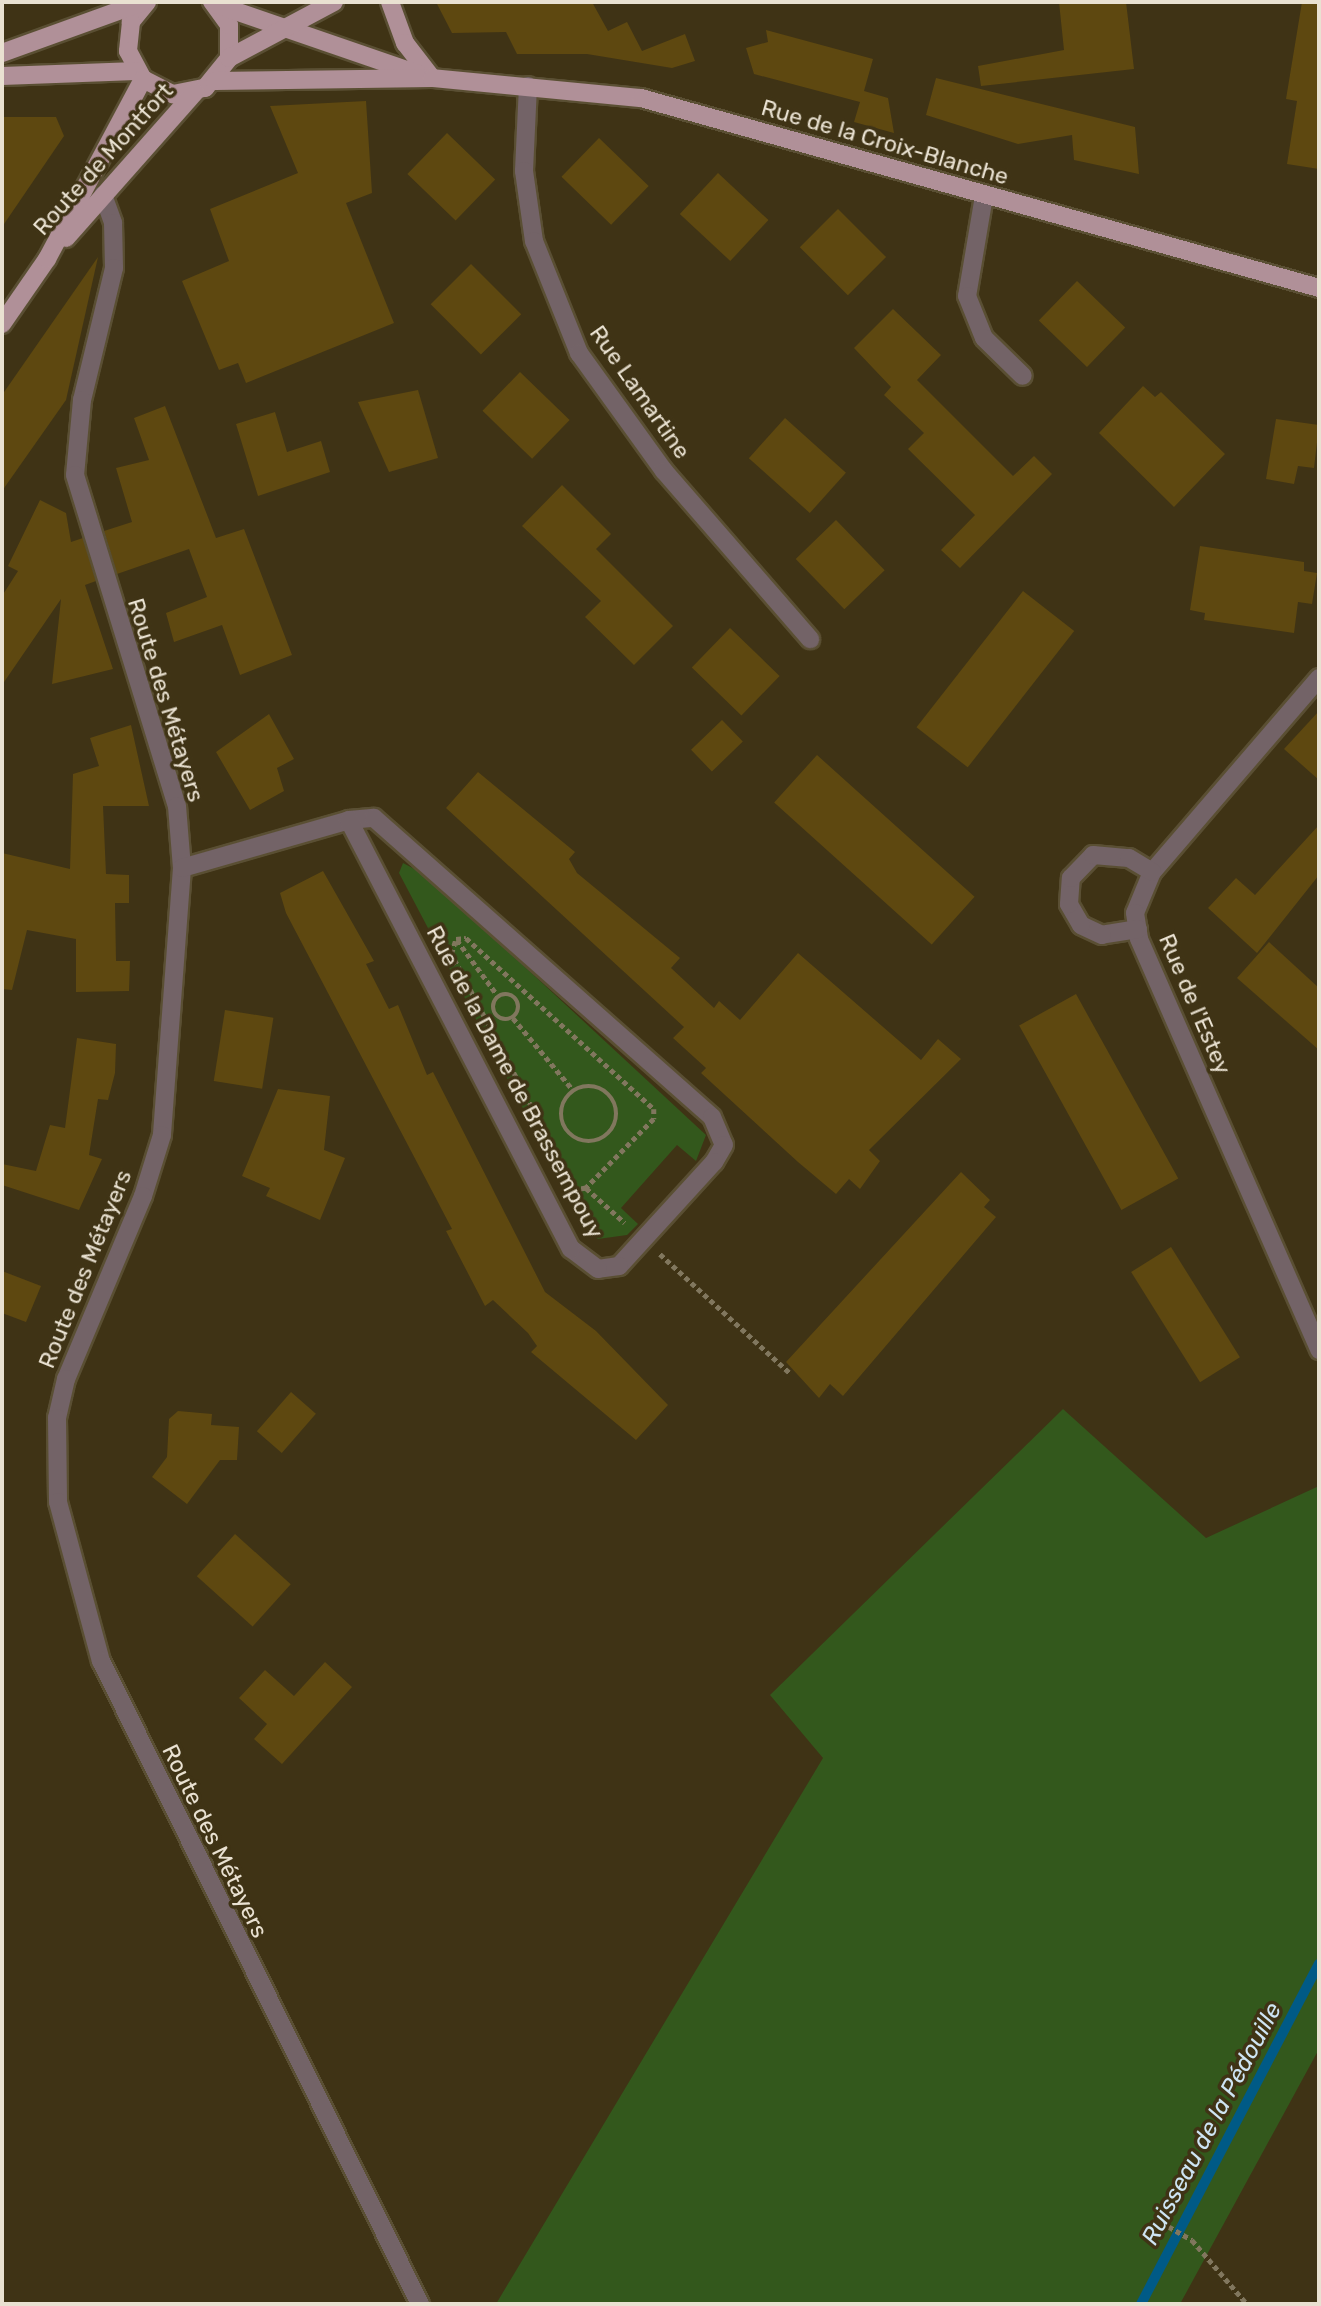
<!DOCTYPE html>
<meta charset="utf-8">
<style>
body{margin:0}
#map{position:relative;width:1321px;height:2306px;overflow:hidden;background:#3f3315;font-family:Rubik,sans-serif}
div>[style]{position:absolute}
[style*='--x']{left:calc(var(--x)*1px);top:calc(var(--y)*1px);width:calc(var(--w)*1px);rotate:calc(var(--a)*1deg)}
.green>*{inset:0;background:#33581c}
.stream>*{height:10px;margin:-5px;padding:0 5px;transform-origin:5px;border-radius:5px;background:#005a86}
.building>*{inset:0;background:#5e4810;transform-origin:0 0}
.path>*{height:4.5px;margin-top:-2.25px;transform-origin:0;background:repeating-linear-gradient(90deg,#81775e 0 5px,transparent 0 8.5px)}
.path>.ring{margin:-2.25px;padding:0;box-sizing:content-box;background:none;border:4.5px solid #81775e;border-radius:50%}
.roads{filter:drop-shadow(2px 0 #5a4f33) drop-shadow(-2px 0 #5a4f33) drop-shadow(0 2px #5a4f33) drop-shadow(0 -2px #5a4f33)}
.minor>*{height:18px;margin:-9px;padding:0 9px;transform-origin:9px;border-radius:9px;background:#736367}
.major>*{height:18px;margin:-9px;padding:0 9px;transform-origin:9px;border-radius:9px;background:#b09098}
span{translate:-50% -50%;white-space:nowrap;text-align:center;line-height:1.15;-webkit-text-stroke:7px #3f3315;paint-order:stroke}
.street-label{font-size:23px;color:#e9e1d1}
.water-label{font-size:24px;color:#cee4f3;font-style:italic}
.frame{position:absolute;inset:0;border:4px solid #e9e1d1;pointer-events:none}
</style>
<div id="map">
<div class="green">
<i style="clip-path:polygon(403px 863px,426px 875px,706px 1135px,696px 1161px,677px 1145px,621px 1208px,638px 1224px,627px 1235px,598px 1239px,588px 1232px,399px 873px)"></i>
<i style="clip-path:polygon(1063px 1409px,1206px 1538px,1319px 1486px,1319px 2049px,1180px 2304px,496px 2304px,823px 1758px,770px 1695px)"></i>
</div>
<div class="stream">
<i style="--x:1141;--y:2304;--w:384;--a:-62.4"></i>
</div>
<div class="building">
<i style="clip-path:polygon(436px 2px,592px 2px,608px 31px,627px 22px,642px 51px,685px 34px,695px 61px,672px 68px,587px 54px,517px 54px,506px 32px,452px 33px)"></i>
<i style="clip-path:polygon(1059px 2px,1126px 2px,1134px 69px,981px 86px,978px 66px,1064px 50px)"></i>
<i style="clip-path:polygon(1302px 2px,1319px 2px,1319px 169px,1287px 164px,1297px 101px,1286px 99px)"></i>
<i style="clip-path:polygon(766px 30px,873px 59px,864px 91px,888px 98px,894px 133px,854px 122px,860px 102px,754px 74px,746px 48px,768px 42px)"></i>
<i style="clip-path:polygon(936px 78px,1135px 127px,1139px 174px,1074px 160px,1072px 135px,1018px 144px,926px 115px)"></i>
<i style="clip-path:polygon(366px 101px,372px 193px,346px 203px,394px 323px,246px 383px,238px 363px,219px 370px,182px 281px,229px 261px,210px 209px,298px 173px,270px 106px)"></i>
<i style="clip-path:polygon(2px 117px,56px 117px,64px 136px,2px 227px)"></i>
<i style="left:447px;top:133px;width:67px;height:57px;rotate:44deg"></i>
<i style="left:599px;top:138px;width:69px;height:54px;rotate:44deg"></i>
<i style="left:718px;top:173px;width:69px;height:56px;rotate:43deg"></i>
<i style="left:838px;top:209px;width:68px;height:54px;rotate:45deg"></i>
<i style="clip-path:polygon(98px 257px,66px 400px,2px 491px,2px 395px)"></i>
<i style="left:471px;top:264px;width:71px;height:57px;rotate:45deg"></i>
<i style="left:1077px;top:281px;width:67px;height:55px;rotate:44deg"></i>
<i style="clip-path:polygon(893px 309px,941px 355px,917px 380px,1013px 476px,1034px 456px,1052px 474px,960px 568px,941px 550px,975px 515px,908px 449px,924px 433px,884px 395px,891px 387px,854px 348px)"></i>
<i style="left:520px;top:372px;width:69px;height:54px;rotate:44deg"></i>
<i style="clip-path:polygon(1143px 386px,1155px 397px,1161px 392px,1225px 454px,1174px 507px,1099px 433px)"></i>
<i style="clip-path:polygon(418px 390px,438px 458px,389px 472px,358px 402px)"></i>
<i style="clip-path:polygon(165px 406px,216px 538px,244px 529px,292px 655px,240px 675px,222px 625px,174px 642px,166px 613px,207px 597px,189px 549px,117px 574px,104px 531px,132px 522px,116px 468px,149px 460px,134px 418px)"></i>
<i style="clip-path:polygon(275px 412px,287px 452px,321px 441px,330px 472px,258px 496px,236px 424px)"></i>
<i style="left:785px;top:418px;width:82px;height:54px;rotate:42deg"></i>
<i style="clip-path:polygon(1276px 419px,1319px 425px,1314px 468px,1298px 466px,1294px 484px,1266px 479px)"></i>
<i style="clip-path:polygon(562px 485px,611px 534px,596px 549px,673px 626px,634px 665px,585px 617px,601px 601px,522px 526px)"></i>
<i style="clip-path:polygon(40px 500px,66px 513px,71px 542px,83px 538px,96px 581px,85px 585px,113px 669px,52px 684px,61px 599px,2px 685px,2px 596px,18px 571px,8px 566px)"></i>
<i style="left:836px;top:520px;width:70px;height:56px;rotate:46deg"></i>
<i style="clip-path:polygon(1200px 546px,1304px 562px,1304px 571px,1317px 573px,1312px 604px,1298px 602px,1294px 633px,1204px 620px,1205px 613px,1190px 610px)"></i>
<i style="left:1023px;top:591px;width:65px;height:173px;rotate:38deg"></i>
<i style="left:730px;top:628px;width:69px;height:55px;rotate:44deg"></i>
<i style="clip-path:polygon(1319px 711px,1319px 780px,1284px 749px)"></i>
<i style="clip-path:polygon(269px 714px,294px 759px,277px 768px,284px 791px,250px 810px,216px 752px)"></i>
<i style="left:722px;top:720px;width:30px;height:43px;rotate:46deg"></i>
<i style="clip-path:polygon(131px 725px,149px 806px,103px 806px,106px 874px,129px 875px,129px 903px,115px 903px,116px 961px,130px 961px,129px 991px,76px 992px,76px 939px,27px 930px,12px 990px,2px 989px,2px 853px,70px 869px,73px 774px,99px 766px,90px 738px)"></i>
<i style="left:817px;top:755px;width:212px;height:64px;rotate:42deg"></i>
<i style="clip-path:polygon(478px 772px,575px 852px,569px 859px,577px 873px,680px 958px,671px 968px,714px 1008px,719px 1001px,740px 1020px,798px 953px,921px 1060px,938px 1039px,961px 1059px,869px 1150px,880px 1161px,860px 1189px,849px 1179px,836px 1194px,798px 1162px,701px 1073px,706px 1068px,673px 1038px,684px 1027px,446px 808px)"></i>
<i style="clip-path:polygon(1319px 825px,1319px 875px,1257px 953px,1208px 908px,1236px 878px,1255px 895px)"></i>
<i style="clip-path:polygon(323px 871px,374px 961px,366px 964px,389px 1009px,398px 1005px,427px 1075px,433px 1072px,545px 1292px,596px 1331px,668px 1405px,636px 1440px,531px 1352px,537px 1346px,528px 1333px,493px 1300px,485px 1306px,446px 1231px,452px 1229px,286px 913px,280px 893px)"></i>
<i style="clip-path:polygon(1269px 942px,1319px 988px,1319px 1050px,1237px 978px)"></i>
<i style="left:1076px;top:994px;width:211px;height:65px;rotate:61deg"></i>
<i style="left:225px;top:1010px;width:49px;height:72px;rotate:9deg"></i>
<i style="clip-path:polygon(77px 1038px,116px 1044px,115px 1073px,108px 1100px,98px 1099px,89px 1155px,102px 1159px,79px 1210px,2px 1185px,2px 1164px,36px 1171px,50px 1125px,65px 1128px)"></i>
<i style="clip-path:polygon(278px 1089px,330px 1096px,324px 1150px,345px 1158px,320px 1220px,266px 1196px,270px 1188px,242px 1176px)"></i>
<i style="clip-path:polygon(961px 1172px,990px 1200px,984px 1207px,996px 1217px,843px 1396px,830px 1384px,819px 1398px,786px 1362px)"></i>
<i style="left:1171px;top:1247px;width:130px;height:47px;rotate:58deg"></i>
<i style="clip-path:polygon(2px 1271px,41px 1286px,26px 1322px,2px 1313px)"></i>
<i style="left:291px;top:1392px;width:33px;height:52px;rotate:41deg"></i>
<i style="clip-path:polygon(178px 1411px,212px 1414px,211px 1425px,239px 1427px,237px 1460px,220px 1460px,187px 1504px,152px 1477px,167px 1457px,169px 1419px)"></i>
<i style="left:235px;top:1534px;width:75px;height:57px;rotate:42deg"></i>
<i style="clip-path:polygon(325px 1662px,352px 1687px,282px 1764px,254px 1739px,267px 1724px,239px 1698px,265px 1670px,294px 1696px)"></i>
</div>
<div class="path">
<i style="--x:457;--y:940;--w:69;--a:53.8"></i>
<i class="ring" style="left:493px;top:994px;width:21.5px;height:21.5px"></i>
<i style="--x:513;--y:1018;--w:95;--a:50.1"></i>
<i class="ring" style="left:561px;top:1086px;width:51.5px;height:51.5px"></i>
<i style="--x:586;--y:1188;--w:11;--a:170"></i>
<i style="--x:575;--y:1190;--w:267;--a:-117.7"></i>
<i style="--x:451;--y:954;--w:16;--a:-72"></i>
<i style="--x:456;--y:939;--w:10;--a:-6"></i>
<i style="--x:466;--y:938;--w:254;--a:42.3"></i>
<i style="--x:654;--y:1109;--w:10;--a:90"></i>
<i style="--x:654;--y:1119;--w:97;--a:134.6"></i>
<i style="--x:586;--y:1188;--w:52;--a:41.9"></i>
<i style="--x:660;--y:1254;--w:178;--a:42.5"></i>
<i style="--x:1154;--y:2218;--w:44;--a:30.1"></i>
<i style="--x:1192;--y:2240;--w:84;--a:49.3"></i>
</div>
<div class="roads">
<div class="minor">
<i style="--x:528;--y:86;--w:85;--a:92.7"></i>
<i style="--x:524;--y:171;--w:71;--a:81.9"></i>
<i style="--x:534;--y:241;--w:121;--a:68.1"></i>
<i style="--x:579;--y:353;--w:145;--a:54.2"></i>
<i style="--x:664;--y:471;--w:223;--a:49"></i>
<i style="--x:103;--y:195;--w:30;--a:70"></i>
<i style="--x:113;--y:223;--w:45;--a:88.7"></i>
<i style="--x:114;--y:268;--w:136;--a:103.6"></i>
<i style="--x:82;--y:400;--w:75;--a:95.3"></i>
<i style="--x:75;--y:475;--w:346;--a:72.9"></i>
<i style="--x:177;--y:806;--w:62;--a:85.4"></i>
<i style="--x:182;--y:868;--w:268;--a:94.3"></i>
<i style="--x:162;--y:1135;--w:64;--a:107.3"></i>
<i style="--x:143;--y:1196;--w:199;--a:112.8"></i>
<i style="--x:66;--y:1379;--w:40;--a:103"></i>
<i style="--x:57;--y:1418;--w:84;--a:89.3"></i>
<i style="--x:58;--y:1502;--w:165;--a:74.9"></i>
<i style="--x:101;--y:1661;--w:718;--a:63.61"></i>
<i style="--x:984;--y:196;--w:101;--a:99.6"></i>
<i style="--x:967;--y:296;--w:45;--a:68"></i>
<i style="--x:984;--y:338;--w:54;--a:44.3"></i>
<i style="--x:1319;--y:678;--w:256;--a:130.7"></i>
<i style="--x:1152;--y:872;--w:44;--a:112.5"></i>
<i style="--x:1135;--y:913;--w:26;--a:81"></i>
<i style="--x:1139;--y:939;--w:449;--a:66.3"></i>
<i style="--x:182;--y:868;--w:174;--a:-16"></i>
<i style="--x:349;--y:820;--w:25;--a:-5"></i>
<i style="--x:374;--y:818;--w:451;--a:41.5"></i>
<i style="--x:712;--y:1117;--w:30;--a:67"></i>
<i style="--x:724;--y:1145;--w:20;--a:120"></i>
<i style="--x:714;--y:1162;--w:141;--a:132.4"></i>
<i style="--x:619;--y:1266;--w:21;--a:172"></i>
<i style="--x:598;--y:1269;--w:34;--a:-143"></i>
<i style="--x:571;--y:1249;--w:483;--a:-117.4"></i>
<i style="--x:1138;--y:929;--w:36;--a:171"></i>
<i style="--x:1102;--y:935;--w:23;--a:-155"></i>
<i style="--x:1081;--y:925;--w:24;--a:-120"></i>
<i style="--x:1069;--y:904;--w:26;--a:-86"></i>
<i style="--x:1071;--y:878;--w:32;--a:-46"></i>
<i style="--x:1093;--y:855;--w:36;--a:5"></i>
<i style="--x:1129;--y:858;--w:27;--a:31"></i>
</div>
<div class="major">
<i style="--x:147;--y:2;--w:26;--a:129"></i>
<i style="--x:131;--y:22;--w:29;--a:96"></i>
<i style="--x:128;--y:51;--w:32;--a:62"></i>
<i style="--x:143;--y:79;--w:34;--a:27"></i>
<i style="--x:173;--y:94;--w:33;--a:-11"></i>
<i style="--x:205;--y:88;--w:38;--a:-51"></i>
<i style="--x:229;--y:58;--w:33;--a:-90"></i>
<i style="--x:229;--y:25;--w:29;--a:-126"></i>
<i style="--x:390;--y:2;--w:44;--a:69.9"></i>
<i style="--x:405;--y:43;--w:44;--a:52.4"></i>
<i style="--x:215;--y:4;--w:215;--a:19"></i>
<i style="--x:2;--y:53;--w:150;--a:-19.9"></i>
<i style="--x:229;--y:58;--w:119;--a:-28.1"></i>
<i style="--x:2;--y:76;--w:134;--a:-2.1"></i>
<i style="--x:215;--y:81;--w:217;--a:-0.8"></i>
<i style="--x:432;--y:78;--w:210;--a:5.5"></i>
<i style="--x:641;--y:98;--w:704;--a:15.65"></i>
<i style="--x:66;--y:238;--w:195;--a:-48.5"></i>
<i style="--x:2;--y:324;--w:79;--a:-55.3"></i>
<i style="--x:47;--y:259;--w:204;--a:-61.9"></i>
</div>
</div>
<div class="street-label">
<span style="left:885px;top:142px;rotate:16deg">Rue de la Croix-Blanche</span>
<span style="left:103px;top:159px;rotate:-48deg">Route de Montfort</span>
<span style="left:640px;top:392px;rotate:55deg">Rue Lamartine</span>
<span style="left:166px;top:700px;rotate:73deg">Route des Métayers</span>
<span style="left:1195px;top:1004px;rotate:67deg">Rue de l'Estey</span>
<span style="left:515px;top:1082px;rotate:62deg">Rue de la Dame de Brassempouy</span>
<span style="left:85px;top:1269px;rotate:-68deg">Route des Métayers</span>
<span style="left:215px;top:1841px;rotate:64deg">Route des Métayers</span>
</div>
<div class="water-label">
<span style="left:1212px;top:2124px;rotate:-62deg">Ruisseau de la Pédouille</span>
</div>
<div class="frame"></div>
</div>
